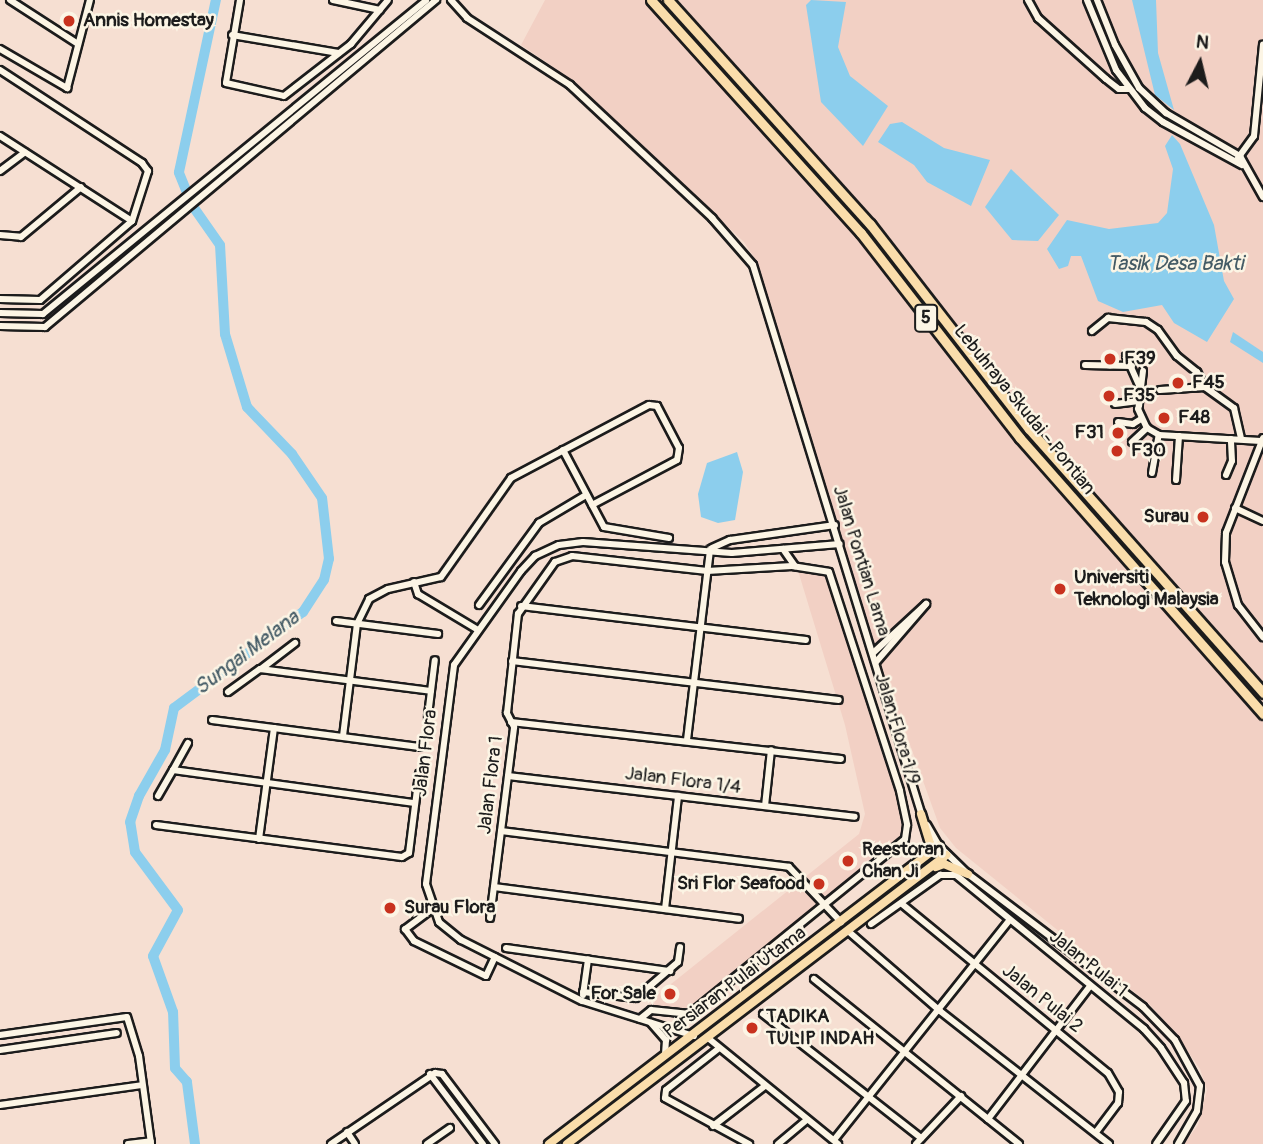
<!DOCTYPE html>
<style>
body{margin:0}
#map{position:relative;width:1263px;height:1144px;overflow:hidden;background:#f6dfd2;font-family:Pangolin,sans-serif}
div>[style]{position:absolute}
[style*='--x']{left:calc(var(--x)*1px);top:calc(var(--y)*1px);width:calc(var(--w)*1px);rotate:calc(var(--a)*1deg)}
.built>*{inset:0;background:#f2d0c4}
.water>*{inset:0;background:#8cceed}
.river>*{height:10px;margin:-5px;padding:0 5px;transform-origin:5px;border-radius:5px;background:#8cceed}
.roads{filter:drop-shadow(2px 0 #1c1c1c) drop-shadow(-2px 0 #1c1c1c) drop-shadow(0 2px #1c1c1c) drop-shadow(0 -2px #1c1c1c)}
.minor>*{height:6px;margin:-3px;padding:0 3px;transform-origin:3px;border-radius:3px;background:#fcf5e5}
.major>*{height:8px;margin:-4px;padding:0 4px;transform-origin:4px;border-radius:4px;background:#faddab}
.highway>*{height:9px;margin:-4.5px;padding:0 4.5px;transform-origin:4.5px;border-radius:4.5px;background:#faddab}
.dots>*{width:19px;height:19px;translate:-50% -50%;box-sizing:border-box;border:4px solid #fcf5e5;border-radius:50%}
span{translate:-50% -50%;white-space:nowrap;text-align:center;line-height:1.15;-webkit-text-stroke:5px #fcf5e5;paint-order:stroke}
.shield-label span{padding:2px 5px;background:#fcf5e5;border:2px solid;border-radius:5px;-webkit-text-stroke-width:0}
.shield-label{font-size:18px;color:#1c1c1c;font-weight:700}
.poi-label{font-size:19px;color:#1c1c1c;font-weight:700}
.left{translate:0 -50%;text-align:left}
.right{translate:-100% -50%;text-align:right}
.street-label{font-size:19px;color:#1c1c1c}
.water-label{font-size:21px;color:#435a65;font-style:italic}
.north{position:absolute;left:1165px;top:28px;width:70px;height:70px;-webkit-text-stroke:5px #fcf5e5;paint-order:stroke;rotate:7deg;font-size:19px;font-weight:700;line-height:28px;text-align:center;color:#1c1c1c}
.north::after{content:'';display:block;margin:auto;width:24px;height:32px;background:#1c1c1c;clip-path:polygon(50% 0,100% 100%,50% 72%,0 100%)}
</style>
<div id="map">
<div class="built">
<i style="clip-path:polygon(545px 0,1263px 0,1263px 1144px,1184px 1144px,1198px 1125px,1207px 1090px,1200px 1069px,1172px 1029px,1149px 1004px,956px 848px,940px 828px,873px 642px,757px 262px,744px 242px,571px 79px,521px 45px)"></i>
<i style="clip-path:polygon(796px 564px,816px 565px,835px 577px,910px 832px,902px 847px,691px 1015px,652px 1013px,656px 996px,859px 834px,865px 814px,845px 725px)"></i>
</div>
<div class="water">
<i style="clip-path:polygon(811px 0,846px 2px,838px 47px,850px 76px,888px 106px,863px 146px,821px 102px,806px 5px)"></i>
<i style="clip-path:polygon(1132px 0,1156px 0,1158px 53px,1174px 110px,1155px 95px)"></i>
<i style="clip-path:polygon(902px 122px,944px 148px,990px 160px,971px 206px,927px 182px,914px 165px,878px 142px,890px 124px)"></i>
<i style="clip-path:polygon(1172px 135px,1180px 144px,1214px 225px,1224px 281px,1234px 299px,1207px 342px,1174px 323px,1162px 305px,1123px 312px,1098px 301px,1081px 256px,1071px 256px,1068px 266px,1059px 269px,1047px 249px,1067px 220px,1109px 229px,1158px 223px,1167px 213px,1173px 169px,1165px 146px)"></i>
<i style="clip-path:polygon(1011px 169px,1059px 215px,1038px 241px,1012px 240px,985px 207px)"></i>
<i style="clip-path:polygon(1233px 332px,1263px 352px,1263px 363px,1230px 342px)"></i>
<i style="clip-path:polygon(737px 452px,743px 472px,735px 520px,718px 523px,701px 517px,698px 494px,707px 463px)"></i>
</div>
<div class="river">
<i style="--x:195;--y:1144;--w:63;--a:-97.4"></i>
<i style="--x:187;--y:1082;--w:18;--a:-131"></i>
<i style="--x:175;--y:1068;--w:56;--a:-92"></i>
<i style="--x:173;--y:1012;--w:59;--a:-109.7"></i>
<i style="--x:153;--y:956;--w:52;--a:-61.5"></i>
<i style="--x:178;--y:910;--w:72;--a:-126.6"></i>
<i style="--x:135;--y:852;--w:30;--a:-99"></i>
<i style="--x:130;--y:822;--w:28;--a:-71"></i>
<i style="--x:139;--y:796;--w:53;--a:-60.5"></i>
<i style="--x:165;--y:750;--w:43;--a:-77.9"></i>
<i style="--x:174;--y:708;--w:161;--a:-36.7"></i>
<i style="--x:303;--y:612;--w:38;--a:-57"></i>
<i style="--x:324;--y:580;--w:22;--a:-77"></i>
<i style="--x:329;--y:559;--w:61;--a:-96.5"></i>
<i style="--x:322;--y:498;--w:53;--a:-124.3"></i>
<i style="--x:292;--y:454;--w:65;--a:-133.8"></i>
<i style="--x:247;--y:407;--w:76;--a:-106.8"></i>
<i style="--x:225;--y:334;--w:89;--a:-93.2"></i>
<i style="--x:220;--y:245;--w:49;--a:-125"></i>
<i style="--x:192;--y:205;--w:35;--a:-112"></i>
<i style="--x:179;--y:172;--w:176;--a:-77.9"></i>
</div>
<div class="roads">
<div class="minor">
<i style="--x:10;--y:0;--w:81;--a:32.9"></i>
<i style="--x:240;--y:0;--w:84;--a:99.6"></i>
<i style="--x:226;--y:83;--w:59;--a:12.6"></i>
<i style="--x:284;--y:96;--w:85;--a:-37.8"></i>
<i style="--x:351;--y:44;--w:57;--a:-49.9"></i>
<i style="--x:333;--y:0;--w:48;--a:12"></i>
<i style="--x:451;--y:0;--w:24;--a:48"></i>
<i style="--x:467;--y:18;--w:123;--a:33"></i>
<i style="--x:570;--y:85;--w:195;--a:43.1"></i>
<i style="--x:712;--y:218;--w:62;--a:48.9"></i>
<i style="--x:753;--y:265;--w:576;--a:72.95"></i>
<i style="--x:1028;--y:0;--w:21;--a:61"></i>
<i style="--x:1038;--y:18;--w:91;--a:41.9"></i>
<i style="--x:1106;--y:79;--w:16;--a:38"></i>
<i style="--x:1119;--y:89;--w:10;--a:0"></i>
<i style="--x:1087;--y:0;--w:76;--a:67.5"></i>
<i style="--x:1116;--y:70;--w:48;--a:52.7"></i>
<i style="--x:1145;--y:108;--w:23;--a:38"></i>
<i style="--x:1163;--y:122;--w:90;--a:28.6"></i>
<i style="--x:1097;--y:0;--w:48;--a:68.2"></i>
<i style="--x:1115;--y:45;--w:49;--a:60.8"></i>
<i style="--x:1139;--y:88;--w:37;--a:43"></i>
<i style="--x:1166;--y:113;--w:86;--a:30.2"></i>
<i style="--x:1240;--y:156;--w:47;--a:60.7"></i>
<i style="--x:232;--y:35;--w:108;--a:9.6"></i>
<i style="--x:0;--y:49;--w:78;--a:30.2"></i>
<i style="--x:67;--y:88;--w:91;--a:-75.4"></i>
<i style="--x:0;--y:70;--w:170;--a:33.2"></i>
<i style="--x:142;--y:163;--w:10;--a:53"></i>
<i style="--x:148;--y:171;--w:52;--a:107.7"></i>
<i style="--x:132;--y:221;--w:121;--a:139.3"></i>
<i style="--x:40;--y:300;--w:40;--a:-178.6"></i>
<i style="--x:0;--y:136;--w:157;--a:32.8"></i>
<i style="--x:1238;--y:158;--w:27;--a:-54"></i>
<i style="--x:1254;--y:136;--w:92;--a:-84.4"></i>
<i style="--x:0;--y:171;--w:31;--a:-37"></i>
<i style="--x:0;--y:235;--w:21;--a:5"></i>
<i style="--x:21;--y:237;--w:78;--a:-39.8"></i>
<i style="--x:0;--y:313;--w:43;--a:1.3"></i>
<i style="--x:43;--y:314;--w:495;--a:-39.3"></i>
<i style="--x:0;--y:326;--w:45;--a:1.3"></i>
<i style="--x:45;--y:327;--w:510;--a:-39.91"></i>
<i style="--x:1092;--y:331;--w:21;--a:-39"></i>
<i style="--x:1108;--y:318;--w:38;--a:6"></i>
<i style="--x:1146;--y:322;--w:14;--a:34"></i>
<i style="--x:1158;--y:330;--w:32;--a:54"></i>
<i style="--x:1177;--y:356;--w:26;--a:39"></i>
<i style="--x:1197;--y:372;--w:17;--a:62"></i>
<i style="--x:1205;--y:387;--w:36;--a:36"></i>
<i style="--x:1234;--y:408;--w:32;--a:77"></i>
<i style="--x:1126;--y:356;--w:32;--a:66"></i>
<i style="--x:1085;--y:365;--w:47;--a:1.2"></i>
<i style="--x:1143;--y:371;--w:38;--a:97"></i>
<i style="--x:1138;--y:409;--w:21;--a:65"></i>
<i style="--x:1147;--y:428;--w:14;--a:30"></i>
<i style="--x:1159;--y:435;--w:102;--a:3.4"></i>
<i style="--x:1160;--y:390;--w:45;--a:-3.8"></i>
<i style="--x:1115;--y:404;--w:24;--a:-7"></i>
<i style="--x:1118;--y:422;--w:15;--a:8"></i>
<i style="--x:1133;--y:424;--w:9;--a:-32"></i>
<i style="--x:1263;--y:438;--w:102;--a:111.3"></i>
<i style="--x:1226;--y:533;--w:29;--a:92"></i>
<i style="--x:1225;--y:562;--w:45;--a:73.2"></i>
<i style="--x:1238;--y:605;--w:41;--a:52"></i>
<i style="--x:1132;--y:442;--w:21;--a:-43"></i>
<i style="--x:563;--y:450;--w:87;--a:62"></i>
<i style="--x:604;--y:527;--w:66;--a:9.6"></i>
<i style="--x:1152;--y:473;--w:39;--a:-80"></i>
<i style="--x:1226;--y:475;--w:15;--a:-67"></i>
<i style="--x:1232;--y:461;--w:22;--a:-93"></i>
<i style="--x:1176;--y:480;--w:44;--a:-86.1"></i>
<i style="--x:1235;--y:508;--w:31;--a:25"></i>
<i style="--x:712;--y:548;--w:20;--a:-24"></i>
<i style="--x:730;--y:540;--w:106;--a:-8.1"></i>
<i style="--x:783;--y:549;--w:21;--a:55"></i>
<i style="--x:414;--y:582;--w:13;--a:72"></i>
<i style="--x:418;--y:594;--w:70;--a:31"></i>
<i style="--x:479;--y:605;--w:102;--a:-53.8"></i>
<i style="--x:539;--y:523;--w:55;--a:-30.8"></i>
<i style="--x:521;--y:606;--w:287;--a:6.8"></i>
<i style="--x:336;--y:621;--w:103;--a:7.3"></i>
<i style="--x:873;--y:653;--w:72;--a:-42.8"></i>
<i style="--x:512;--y:661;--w:329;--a:6.8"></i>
<i style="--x:876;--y:662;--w:77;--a:-49.2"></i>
<i style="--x:261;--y:669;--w:43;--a:-37.4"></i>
<i style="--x:431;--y:691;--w:31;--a:-83"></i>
<i style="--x:228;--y:692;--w:39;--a:-36"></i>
<i style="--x:260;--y:669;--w:172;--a:7.3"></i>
<i style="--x:431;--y:691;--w:26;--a:97"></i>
<i style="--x:212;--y:720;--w:209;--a:7.4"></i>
<i style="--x:511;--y:722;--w:332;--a:6.4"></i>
<i style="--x:343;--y:736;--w:113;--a:-82.9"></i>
<i style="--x:357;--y:624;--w:28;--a:-64"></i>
<i style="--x:369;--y:599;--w:21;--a:-28"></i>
<i style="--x:388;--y:589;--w:54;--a:-12.8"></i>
<i style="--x:441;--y:577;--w:121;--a:-54.7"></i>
<i style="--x:511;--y:478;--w:156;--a:-27.9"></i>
<i style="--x:649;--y:405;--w:8;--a:7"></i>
<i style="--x:657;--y:406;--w:47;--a:62.4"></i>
<i style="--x:679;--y:448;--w:12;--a:99"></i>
<i style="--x:677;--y:460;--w:96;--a:152.1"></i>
<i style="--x:687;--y:740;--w:192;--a:-83.1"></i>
<i style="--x:188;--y:743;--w:31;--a:119"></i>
<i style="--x:173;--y:770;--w:244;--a:7.8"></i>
<i style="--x:508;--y:776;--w:349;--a:6.7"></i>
<i style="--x:158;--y:796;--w:30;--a:-60"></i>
<i style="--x:765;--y:806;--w:56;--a:-83.9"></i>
<i style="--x:156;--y:825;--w:248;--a:7.4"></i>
<i style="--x:402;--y:857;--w:8;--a:-30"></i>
<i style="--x:409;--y:853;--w:80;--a:-82.8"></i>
<i style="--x:927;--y:825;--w:24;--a:60"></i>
<i style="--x:939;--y:846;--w:40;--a:44"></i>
<i style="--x:968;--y:874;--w:220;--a:37.2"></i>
<i style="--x:1143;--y:1007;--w:46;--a:45.9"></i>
<i style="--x:1175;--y:1040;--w:52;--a:61.5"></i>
<i style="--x:1200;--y:1086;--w:25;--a:97"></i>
<i style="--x:1197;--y:1111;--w:38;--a:120"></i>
<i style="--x:501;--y:831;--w:290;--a:7.1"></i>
<i style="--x:789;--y:867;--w:76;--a:46.6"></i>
<i style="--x:259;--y:839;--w:112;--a:-82.3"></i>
<i style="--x:494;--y:887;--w:247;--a:7.4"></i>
<i style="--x:902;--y:904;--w:266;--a:39.4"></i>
<i style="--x:1108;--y:1073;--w:22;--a:60"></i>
<i style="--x:1119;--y:1092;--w:11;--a:95"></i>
<i style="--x:1118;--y:1103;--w:36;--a:127"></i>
<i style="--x:432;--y:909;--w:34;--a:143"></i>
<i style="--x:405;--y:929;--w:15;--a:53"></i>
<i style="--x:414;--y:941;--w:80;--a:25.9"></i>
<i style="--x:486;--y:976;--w:21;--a:-65"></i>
<i style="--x:665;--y:909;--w:114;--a:-83.4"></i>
<i style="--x:490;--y:918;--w:193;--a:-82.8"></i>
<i style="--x:514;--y:727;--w:16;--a:-117"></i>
<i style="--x:507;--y:713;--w:100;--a:-83.7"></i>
<i style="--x:518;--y:614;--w:64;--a:-54.6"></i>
<i style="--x:555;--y:562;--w:18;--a:-19"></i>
<i style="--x:572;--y:556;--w:136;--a:6.3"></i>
<i style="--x:707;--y:571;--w:85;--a:-3.4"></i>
<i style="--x:792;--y:566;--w:37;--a:9"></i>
<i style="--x:829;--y:572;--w:230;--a:72"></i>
<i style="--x:900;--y:791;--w:35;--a:78"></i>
<i style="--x:907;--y:825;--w:14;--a:98"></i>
<i style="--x:905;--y:839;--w:277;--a:140.9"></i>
<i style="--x:690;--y:1014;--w:39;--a:-174"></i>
<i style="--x:651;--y:1010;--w:14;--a:141"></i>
<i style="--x:871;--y:924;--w:85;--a:-35.4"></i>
<i style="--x:940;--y:875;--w:16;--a:0"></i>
<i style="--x:956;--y:875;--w:243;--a:39.3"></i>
<i style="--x:1144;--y:1029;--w:25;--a:48"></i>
<i style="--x:1161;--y:1048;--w:42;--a:56.7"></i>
<i style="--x:1184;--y:1083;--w:18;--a:84"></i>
<i style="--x:1186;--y:1101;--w:52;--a:124.9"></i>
<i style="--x:848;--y:931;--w:122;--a:41"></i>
<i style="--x:940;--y:1011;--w:215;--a:38.2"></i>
<i style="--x:506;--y:948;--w:166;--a:8"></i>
<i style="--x:814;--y:979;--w:263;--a:38.8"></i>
<i style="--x:583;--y:992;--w:53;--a:6.5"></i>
<i style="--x:636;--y:998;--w:55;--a:-40.6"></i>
<i style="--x:678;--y:962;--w:15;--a:-82"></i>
<i style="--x:583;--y:995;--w:36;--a:-82"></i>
<i style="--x:763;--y:1014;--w:201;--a:38.1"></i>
<i style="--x:651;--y:1023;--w:23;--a:49"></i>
<i style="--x:666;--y:1040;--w:15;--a:94"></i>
<i style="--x:0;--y:1035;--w:128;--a:-8.1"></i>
<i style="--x:127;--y:1017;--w:41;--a:72.9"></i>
<i style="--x:139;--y:1056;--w:89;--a:82.2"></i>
<i style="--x:694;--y:1036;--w:117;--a:-162.6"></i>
<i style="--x:582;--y:1001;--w:136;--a:-153.2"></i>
<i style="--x:461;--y:940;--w:28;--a:-141"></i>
<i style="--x:439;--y:922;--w:40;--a:-108.9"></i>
<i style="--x:426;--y:884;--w:221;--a:-82.7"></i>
<i style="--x:454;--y:665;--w:115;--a:-54.5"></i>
<i style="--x:521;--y:571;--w:21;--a:-47"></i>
<i style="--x:535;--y:556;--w:26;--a:-25"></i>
<i style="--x:559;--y:545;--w:24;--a:-7"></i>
<i style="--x:583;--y:542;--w:149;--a:4.2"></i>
<i style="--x:732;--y:553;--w:108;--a:-4.8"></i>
<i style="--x:708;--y:1038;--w:168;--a:39.2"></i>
<i style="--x:718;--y:1049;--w:66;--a:141.7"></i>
<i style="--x:666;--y:1090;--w:8;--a:97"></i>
<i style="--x:665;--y:1098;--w:96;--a:28.7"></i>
<i style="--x:0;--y:1050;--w:118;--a:-8.3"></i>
<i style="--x:430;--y:1074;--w:88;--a:52.9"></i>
<i style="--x:0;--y:1105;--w:143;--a:-8"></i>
<i style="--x:988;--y:1119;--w:168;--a:-52.5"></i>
<i style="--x:713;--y:1126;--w:66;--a:-37.6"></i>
<i style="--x:347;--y:1132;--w:14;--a:56"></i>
<i style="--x:834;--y:1140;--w:280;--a:-51.4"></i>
<i style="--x:128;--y:1144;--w:23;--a:-7"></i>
<i style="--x:331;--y:1144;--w:126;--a:-34.3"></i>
<i style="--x:435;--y:1073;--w:7;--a:8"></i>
<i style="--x:442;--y:1074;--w:88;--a:52.9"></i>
<i style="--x:427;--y:1144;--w:28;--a:-35"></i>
<i style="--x:778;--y:1144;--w:38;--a:-40"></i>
<i style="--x:916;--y:1144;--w:66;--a:-46.8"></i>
</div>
<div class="major">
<i style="--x:921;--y:814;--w:31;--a:73"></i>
<i style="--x:930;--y:844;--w:11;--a:112"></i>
<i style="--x:936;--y:867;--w:9;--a:-21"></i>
<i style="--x:944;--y:864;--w:26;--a:23"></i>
<i style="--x:549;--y:1144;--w:491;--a:-37.4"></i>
<i style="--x:567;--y:1144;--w:477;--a:-37.3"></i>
</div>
<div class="highway">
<i style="--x:651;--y:0;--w:314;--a:48"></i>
<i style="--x:861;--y:233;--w:259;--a:52.2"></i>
<i style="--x:1020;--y:438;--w:368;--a:48.6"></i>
<i style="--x:668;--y:0;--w:302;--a:48"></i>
<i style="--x:870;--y:224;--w:259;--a:52.2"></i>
<i style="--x:1029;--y:429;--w:353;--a:48.4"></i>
</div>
</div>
<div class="dots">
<i style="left:69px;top:21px;background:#c8321e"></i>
<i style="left:1110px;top:359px;background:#c8321e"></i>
<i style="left:1178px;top:383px;background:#c8321e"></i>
<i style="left:1109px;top:396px;background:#c8321e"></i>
<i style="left:1164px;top:418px;background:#c8321e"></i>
<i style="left:1118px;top:433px;background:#c8321e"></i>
<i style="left:1117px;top:451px;background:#c8321e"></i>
<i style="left:1203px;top:517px;background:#c8321e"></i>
<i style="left:1060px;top:589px;background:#c8321e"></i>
<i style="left:848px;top:861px;background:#c8321e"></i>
<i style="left:819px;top:884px;background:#c8321e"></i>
<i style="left:390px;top:908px;background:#c8321e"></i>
<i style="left:670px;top:994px;background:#c8321e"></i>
<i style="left:752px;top:1028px;background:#c8321e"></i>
</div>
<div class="shield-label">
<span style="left:926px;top:318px">5</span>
</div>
<div class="poi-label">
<span class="left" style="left:83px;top:21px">Annis Homestay</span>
<span class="left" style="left:1124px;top:359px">F39</span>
<span class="left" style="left:1192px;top:383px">F45</span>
<span class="left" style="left:1123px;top:396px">F35</span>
<span class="left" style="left:1178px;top:418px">F48</span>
<span class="right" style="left:1104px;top:433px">F31</span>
<span class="left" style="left:1131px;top:451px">F30</span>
<span class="right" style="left:1189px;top:517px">Surau</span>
<span class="left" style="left:1074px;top:589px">Universiti<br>Teknologi Malaysia</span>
<span class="left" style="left:862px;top:861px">Reestoran<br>Chan Ji</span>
<span class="right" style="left:805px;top:884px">Sri Flor Seafood</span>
<span class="left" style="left:404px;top:908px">Surau Flora</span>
<span class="right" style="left:656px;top:994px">For Sale</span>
<span class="left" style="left:766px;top:1028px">TADIKA<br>TULIP INDAH</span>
</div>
<div class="street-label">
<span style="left:1024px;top:410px;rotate:51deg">Lebuhraya Skudai - Pontian</span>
<span style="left:861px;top:561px;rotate:73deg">Jalan Pontian Lama</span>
<span style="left:897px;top:729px;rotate:73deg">Jalan Flora 1/9</span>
<span style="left:426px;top:753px;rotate:-83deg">Jalan Flora</span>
<span style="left:683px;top:781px;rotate:7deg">Jalan Flora 1/4</span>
<span style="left:491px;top:785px;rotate:-83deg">Jalan Flora 1</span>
<span style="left:1088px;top:964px;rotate:39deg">Jalan Pulai 1</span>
<span style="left:735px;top:983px;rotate:-37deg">Persiaran Pulai Utama</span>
<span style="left:1042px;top:999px;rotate:39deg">Jalan Pulai 2</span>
</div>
<div class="water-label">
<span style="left:1175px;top:264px">Tasik Desa Bakti</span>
<span style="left:247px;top:653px;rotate:-37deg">Sungai Melana</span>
</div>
<div class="north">N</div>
</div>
